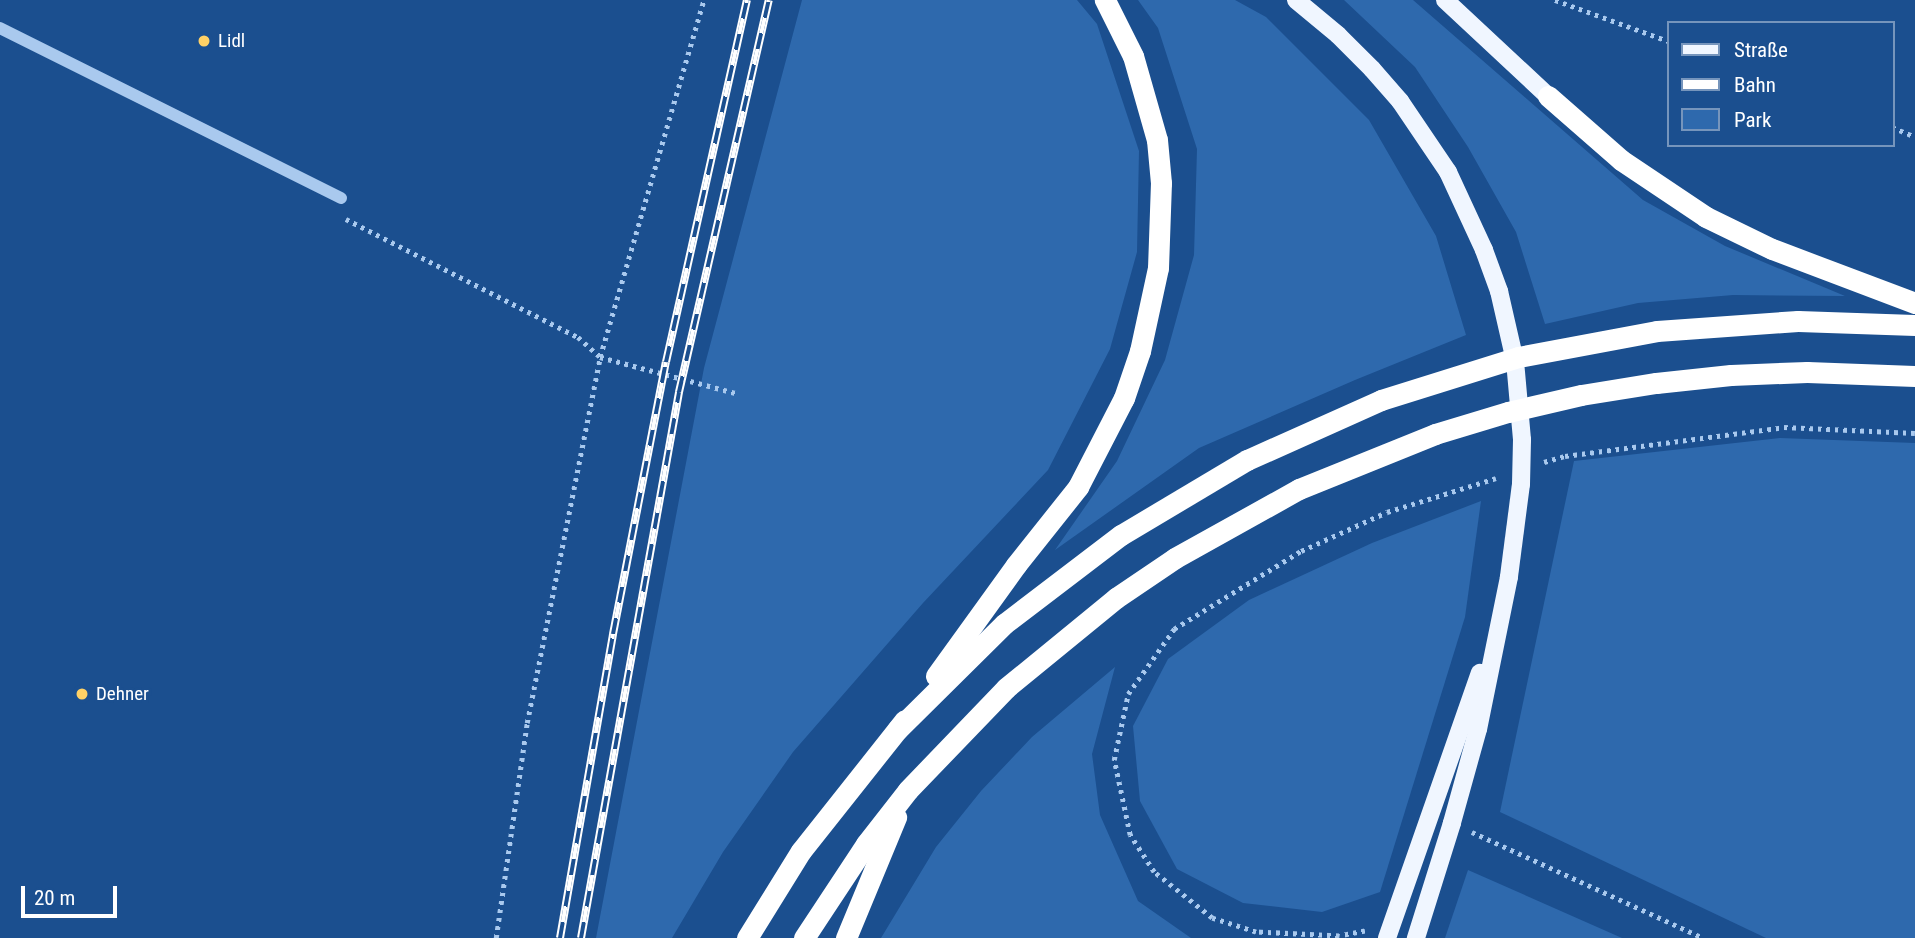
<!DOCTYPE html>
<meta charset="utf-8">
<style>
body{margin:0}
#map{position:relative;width:1915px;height:938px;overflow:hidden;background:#1b4f8f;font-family:"Roboto Condensed",sans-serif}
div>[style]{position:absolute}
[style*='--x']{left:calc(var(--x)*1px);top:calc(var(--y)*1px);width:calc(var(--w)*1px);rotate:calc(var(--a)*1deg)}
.green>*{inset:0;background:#2e69ad}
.path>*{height:4.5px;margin-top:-2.25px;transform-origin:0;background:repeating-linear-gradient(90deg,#a9c9ee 0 3.5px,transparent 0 8.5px)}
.minor>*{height:12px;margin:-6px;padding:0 6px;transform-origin:6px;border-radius:6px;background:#a9c9ee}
.major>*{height:18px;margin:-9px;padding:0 9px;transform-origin:9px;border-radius:9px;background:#f0f6ff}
.highway>*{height:21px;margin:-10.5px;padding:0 10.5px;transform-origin:10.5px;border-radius:10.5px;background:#fff}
.rail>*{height:8px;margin-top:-4px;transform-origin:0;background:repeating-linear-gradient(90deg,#1b4f8f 0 16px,#fff 0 32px);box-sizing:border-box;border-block:2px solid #fff}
.dots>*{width:19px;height:19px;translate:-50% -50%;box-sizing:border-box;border:4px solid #1b4f8f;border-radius:50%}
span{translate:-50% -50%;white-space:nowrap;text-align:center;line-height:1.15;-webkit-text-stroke:6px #1b4f8f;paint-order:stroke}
.poi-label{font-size:19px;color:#fff}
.left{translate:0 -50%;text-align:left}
.legend{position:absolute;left:1667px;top:21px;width:228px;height:126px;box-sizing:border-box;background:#1b4f8f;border:2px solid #7695bc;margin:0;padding:9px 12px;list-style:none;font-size:21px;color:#fff}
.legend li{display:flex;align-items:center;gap:14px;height:35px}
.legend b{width:35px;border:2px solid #7695bc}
.scale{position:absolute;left:21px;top:886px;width:96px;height:32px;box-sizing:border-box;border:4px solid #fff;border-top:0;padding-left:9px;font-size:21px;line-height:24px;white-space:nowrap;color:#fff;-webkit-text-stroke:5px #1b4f8f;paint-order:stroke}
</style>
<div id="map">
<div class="green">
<i style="clip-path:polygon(802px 0,1077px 0,1097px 24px,1139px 151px,1137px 252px,1110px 349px,1048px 470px,923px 603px,793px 752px,723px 852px,672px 938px,596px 938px,704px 368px)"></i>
<i style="clip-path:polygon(1138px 0,1235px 0,1266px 17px,1369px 120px,1436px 236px,1466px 335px,1355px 380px,1199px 448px,1055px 550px,1117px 461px,1165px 360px,1194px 255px,1197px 149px,1158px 28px)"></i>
<i style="clip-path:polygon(1344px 0,1413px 0,1643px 200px,1725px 246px,1845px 296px,1733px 295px,1638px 303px,1545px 324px,1516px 232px,1468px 147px,1415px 67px)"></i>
<i style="clip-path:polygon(1780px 438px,1915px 443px,1915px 938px,1766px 938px,1500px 812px,1574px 461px)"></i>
<i style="clip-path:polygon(1481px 501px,1465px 617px,1380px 892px,1322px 912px,1243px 903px,1177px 869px,1140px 801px,1133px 726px,1168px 659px,1249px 600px,1372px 543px)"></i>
<i style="clip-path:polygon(1115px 667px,1092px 754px,1100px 815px,1138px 901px,1191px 938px,881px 938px,936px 847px,981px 791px,1032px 737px)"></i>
<i style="clip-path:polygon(1468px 870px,1622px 938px,1445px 938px)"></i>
</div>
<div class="path">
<i style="--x:1555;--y:0;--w:120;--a:19.9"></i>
<i style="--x:1892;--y:127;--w:25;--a:23"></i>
<i style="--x:346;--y:219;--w:260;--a:27"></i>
<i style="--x:578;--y:337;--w:30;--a:42"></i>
<i style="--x:600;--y:357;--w:144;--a:14.9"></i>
<i style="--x:1544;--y:462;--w:22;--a:-16"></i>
<i style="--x:1565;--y:456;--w:221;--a:-7.5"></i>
<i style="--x:1784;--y:427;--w:131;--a:2.6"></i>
<i style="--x:1472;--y:832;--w:254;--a:24.6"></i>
<i style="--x:1365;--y:931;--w:26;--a:169"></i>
<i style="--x:1339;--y:936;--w:83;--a:-177.2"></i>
<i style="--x:1256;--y:932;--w:46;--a:-162.3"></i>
<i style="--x:1212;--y:918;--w:74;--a:-141.6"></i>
<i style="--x:1154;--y:872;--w:44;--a:-123"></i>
<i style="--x:1130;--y:835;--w:77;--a:-102"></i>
<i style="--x:1114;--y:760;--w:67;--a:-78"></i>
<i style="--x:1128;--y:694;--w:80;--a:-54.7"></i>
<i style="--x:1174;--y:629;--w:149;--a:-31.6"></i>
<i style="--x:1301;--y:551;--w:94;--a:-24.4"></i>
<i style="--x:1387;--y:512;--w:114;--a:-17.3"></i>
<i style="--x:496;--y:938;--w:217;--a:-81.8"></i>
<i style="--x:527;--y:723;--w:373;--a:-78.7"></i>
<i style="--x:600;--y:357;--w:372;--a:-73.8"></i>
</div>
<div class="minor">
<i style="--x:0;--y:28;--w:381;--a:26.5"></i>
</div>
<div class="major">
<i style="--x:1296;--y:0;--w:55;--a:39.8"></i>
<i style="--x:1338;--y:35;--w:48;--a:45"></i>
<i style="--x:1372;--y:69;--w:43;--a:48.8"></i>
<i style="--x:1400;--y:101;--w:86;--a:55.9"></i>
<i style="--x:1448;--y:172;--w:86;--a:65.2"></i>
<i style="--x:1484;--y:250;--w:44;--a:69.9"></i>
<i style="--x:1499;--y:291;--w:72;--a:77.1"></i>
<i style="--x:1515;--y:361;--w:79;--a:84.9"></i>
<i style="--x:1522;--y:440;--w:44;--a:91.3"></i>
<i style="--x:1521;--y:484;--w:94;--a:97.4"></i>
<i style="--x:1509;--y:577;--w:155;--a:101.5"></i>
<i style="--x:1478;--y:729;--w:98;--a:105.5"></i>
<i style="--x:1452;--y:823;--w:121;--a:107.4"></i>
<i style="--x:1445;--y:0;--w:141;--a:43"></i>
<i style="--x:1387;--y:938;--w:281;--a:-70.7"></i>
</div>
<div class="highway">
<i style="--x:1548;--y:96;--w:97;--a:41.2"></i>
<i style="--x:1621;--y:160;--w:102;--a:33.8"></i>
<i style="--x:1706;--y:217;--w:73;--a:25.9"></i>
<i style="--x:1772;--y:249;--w:153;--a:20.7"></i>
<i style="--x:936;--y:676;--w:137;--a:-54.2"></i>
<i style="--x:1016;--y:565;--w:100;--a:-51.5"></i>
<i style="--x:1078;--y:487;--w:100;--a:-62.7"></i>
<i style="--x:1124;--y:398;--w:50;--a:-71.2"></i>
<i style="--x:1140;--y:351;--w:85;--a:-77.8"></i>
<i style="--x:1158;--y:268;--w:85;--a:-88"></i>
<i style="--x:1161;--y:183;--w:43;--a:-95.3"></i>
<i style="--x:1157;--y:140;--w:87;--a:-105.9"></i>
<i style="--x:1133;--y:56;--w:63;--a:-116.6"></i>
<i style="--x:897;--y:730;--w:151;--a:-44.7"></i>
<i style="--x:1004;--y:624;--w:147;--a:-37.3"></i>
<i style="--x:1121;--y:535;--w:147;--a:-30.8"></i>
<i style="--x:1247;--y:460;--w:147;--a:-24.1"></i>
<i style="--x:1381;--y:400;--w:144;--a:-17.4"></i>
<i style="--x:1518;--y:357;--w:141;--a:-10.6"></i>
<i style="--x:1657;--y:331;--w:141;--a:-4.1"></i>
<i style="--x:1798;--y:321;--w:117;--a:2"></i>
<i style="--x:747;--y:938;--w:102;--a:-58.2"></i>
<i style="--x:801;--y:851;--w:167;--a:-51.6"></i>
<i style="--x:804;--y:938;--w:113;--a:-56.6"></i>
<i style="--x:866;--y:844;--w:68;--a:-52.1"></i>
<i style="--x:908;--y:790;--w:141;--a:-46.1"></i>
<i style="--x:1006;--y:688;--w:142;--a:-39.3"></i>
<i style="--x:1116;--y:598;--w:71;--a:-34.1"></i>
<i style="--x:1175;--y:558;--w:142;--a:-29.1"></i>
<i style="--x:1299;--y:489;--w:147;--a:-22"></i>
<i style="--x:1435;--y:434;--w:76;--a:-16.8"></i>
<i style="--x:1508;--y:412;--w:75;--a:-13.1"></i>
<i style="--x:1581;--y:395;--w:76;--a:-9.1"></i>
<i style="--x:1656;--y:383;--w:75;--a:-6.1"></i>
<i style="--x:1731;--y:375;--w:76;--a:-2.3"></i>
<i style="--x:1807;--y:372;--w:108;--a:2.1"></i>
<i style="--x:846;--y:938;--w:131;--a:-67.5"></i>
</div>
<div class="rail">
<i style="--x:560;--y:938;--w:309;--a:-80.1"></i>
<i style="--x:613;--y:634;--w:277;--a:-79"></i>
<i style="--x:666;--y:362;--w:371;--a:-77.4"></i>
<i style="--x:581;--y:938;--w:555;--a:-79.82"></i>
<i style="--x:679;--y:392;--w:402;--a:-77.1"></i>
</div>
<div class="dots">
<i style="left:204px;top:41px;background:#ffd166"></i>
<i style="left:82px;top:694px;background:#ffd166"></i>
</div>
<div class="poi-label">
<span class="left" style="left:218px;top:41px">Lidl</span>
<span class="left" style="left:96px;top:694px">Dehner</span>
</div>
<ul class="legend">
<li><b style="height:9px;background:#f0f6ff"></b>Straße</li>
<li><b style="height:9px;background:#fff"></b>Bahn</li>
<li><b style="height:19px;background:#2e69ad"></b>Park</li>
</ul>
<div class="scale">20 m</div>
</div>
